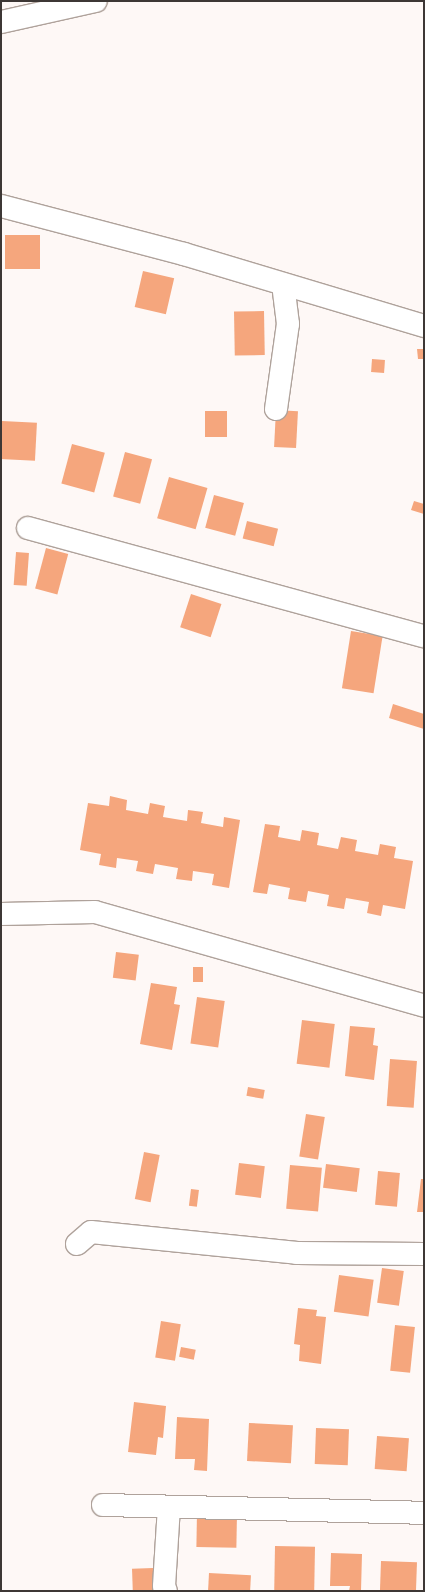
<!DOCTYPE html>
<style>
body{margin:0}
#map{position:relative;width:425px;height:1592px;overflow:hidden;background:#fef8f6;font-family:Roboto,sans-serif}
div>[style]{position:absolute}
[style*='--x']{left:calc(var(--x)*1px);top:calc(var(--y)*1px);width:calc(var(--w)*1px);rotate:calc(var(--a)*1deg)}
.building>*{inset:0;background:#f5a67d;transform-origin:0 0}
.roads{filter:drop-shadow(1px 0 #afa29b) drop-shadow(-1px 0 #afa29b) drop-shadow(0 1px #afa29b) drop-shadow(0 -1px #afa29b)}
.minor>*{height:22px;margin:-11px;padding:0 11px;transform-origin:11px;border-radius:11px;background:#fff}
span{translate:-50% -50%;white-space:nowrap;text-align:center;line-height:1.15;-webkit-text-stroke:3px #fff;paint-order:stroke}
.frame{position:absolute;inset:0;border:2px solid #3d3735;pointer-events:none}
</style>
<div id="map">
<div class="building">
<i style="left:5px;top:235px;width:35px;height:34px"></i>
<i style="left:143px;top:271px;width:32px;height:37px;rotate:13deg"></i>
<i style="left:264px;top:311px;width:44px;height:30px;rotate:89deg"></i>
<i style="clip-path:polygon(417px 349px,424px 349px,424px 359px,418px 359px)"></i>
<i style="left:372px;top:359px;width:13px;height:13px;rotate:4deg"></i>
<i style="left:276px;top:410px;width:22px;height:37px;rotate:3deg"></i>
<i style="left:205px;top:411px;width:22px;height:26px"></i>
<i style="left:2px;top:421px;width:35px;height:38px;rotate:3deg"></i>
<i style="left:72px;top:444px;width:34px;height:41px;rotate:15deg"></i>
<i style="left:125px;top:452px;width:28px;height:46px;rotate:15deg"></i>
<i style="left:169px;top:477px;width:40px;height:43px;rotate:16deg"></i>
<i style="left:214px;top:495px;width:31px;height:34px;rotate:15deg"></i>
<i style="clip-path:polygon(414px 501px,424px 504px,424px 514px,411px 510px)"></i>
<i style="left:247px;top:521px;width:32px;height:18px;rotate:14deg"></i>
<i style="left:46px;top:548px;width:23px;height:42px;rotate:15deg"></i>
<i style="left:16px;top:552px;width:13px;height:33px;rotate:4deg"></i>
<i style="left:191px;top:594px;width:32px;height:35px;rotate:18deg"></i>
<i style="left:351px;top:631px;width:32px;height:58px;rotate:9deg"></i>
<i style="clip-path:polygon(393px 704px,424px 714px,424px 729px,389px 718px)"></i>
<i style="clip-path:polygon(110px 796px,127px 800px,126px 810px,148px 814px,150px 803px,165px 806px,163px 817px,187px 821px,188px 810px,203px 812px,201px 823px,223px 827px,224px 817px,240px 820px,229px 888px,212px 885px,214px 874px,193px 871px,192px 881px,176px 879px,178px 868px,155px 864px,153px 874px,136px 871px,138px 861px,117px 858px,116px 868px,99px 865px,101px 854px,80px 850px,88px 803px,109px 806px)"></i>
<i style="clip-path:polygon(265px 824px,280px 826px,278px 837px,300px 841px,302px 830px,319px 833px,317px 845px,338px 849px,341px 837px,357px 840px,355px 851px,378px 855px,380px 844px,396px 847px,394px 858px,413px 861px,405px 909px,383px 905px,381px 916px,367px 913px,369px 902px,346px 898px,344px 909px,327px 906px,329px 895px,308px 891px,306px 902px,288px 899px,290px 888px,269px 884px,267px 894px,253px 892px)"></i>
<i style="left:116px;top:952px;width:23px;height:26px;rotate:7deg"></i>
<i style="left:193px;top:967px;width:10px;height:15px"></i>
<i style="clip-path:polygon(151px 983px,177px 987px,174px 1004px,180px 1005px,172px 1050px,140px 1044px)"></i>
<i style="left:197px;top:997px;width:28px;height:47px;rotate:8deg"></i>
<i style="left:302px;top:1020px;width:33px;height:44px;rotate:7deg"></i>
<i style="clip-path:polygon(350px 1026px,375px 1028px,373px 1045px,378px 1046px,374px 1080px,345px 1076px)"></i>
<i style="left:390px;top:1059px;width:27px;height:47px;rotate:4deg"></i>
<i style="left:248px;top:1087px;width:17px;height:9px;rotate:10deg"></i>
<i style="left:306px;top:1114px;width:19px;height:43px;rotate:9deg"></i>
<i style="left:144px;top:1152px;width:16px;height:48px;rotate:11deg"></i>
<i style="left:239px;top:1163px;width:26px;height:32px;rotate:7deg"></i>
<i style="left:326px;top:1164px;width:34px;height:24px;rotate:7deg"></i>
<i style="left:290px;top:1165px;width:32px;height:44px;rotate:5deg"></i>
<i style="left:378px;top:1171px;width:22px;height:34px;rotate:5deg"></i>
<i style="clip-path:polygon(421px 1179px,424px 1179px,424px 1212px,417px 1212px)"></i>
<i style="left:191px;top:1189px;width:8px;height:17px;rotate:7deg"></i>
<i style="left:382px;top:1268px;width:22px;height:35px;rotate:8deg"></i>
<i style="left:339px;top:1275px;width:35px;height:37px;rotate:8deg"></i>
<i style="clip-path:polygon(298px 1308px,317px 1310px,316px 1316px,326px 1317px,321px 1364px,299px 1361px,300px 1345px,294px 1344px)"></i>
<i style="left:161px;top:1321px;width:20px;height:37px;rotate:9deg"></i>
<i style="left:395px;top:1325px;width:20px;height:46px;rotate:6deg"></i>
<i style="left:181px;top:1347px;width:15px;height:10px;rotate:11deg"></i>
<i style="clip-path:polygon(134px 1402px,166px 1406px,163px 1438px,158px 1437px,156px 1455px,128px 1452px)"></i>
<i style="clip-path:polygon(177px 1417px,209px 1419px,207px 1471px,194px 1470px,195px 1459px,175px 1459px)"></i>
<i style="left:249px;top:1423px;width:44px;height:38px;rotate:3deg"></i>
<i style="left:316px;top:1428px;width:33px;height:36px;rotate:2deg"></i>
<i style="left:377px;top:1436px;width:32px;height:33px;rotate:4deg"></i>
<i style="left:197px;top:1512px;width:40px;height:35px;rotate:1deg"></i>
<i style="left:275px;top:1546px;width:40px;height:45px;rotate:1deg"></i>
<i style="clip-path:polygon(331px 1553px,362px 1554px,361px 1591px,349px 1591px,350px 1586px,330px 1586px)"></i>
<i style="left:381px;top:1561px;width:36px;height:30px;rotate:2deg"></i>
<i style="left:153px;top:1568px;width:23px;height:21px;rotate:88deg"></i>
<i style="left:209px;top:1573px;width:42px;height:18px;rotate:3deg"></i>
</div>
<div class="roads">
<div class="minor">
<i style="--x:1;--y:22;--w:97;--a:-12.5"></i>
<i style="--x:1;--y:206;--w:189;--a:14.7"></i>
<i style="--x:184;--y:254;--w:251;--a:16.7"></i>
<i style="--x:276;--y:409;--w:86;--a:-82"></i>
<i style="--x:288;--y:324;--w:40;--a:-97.1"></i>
<i style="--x:28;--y:528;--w:410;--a:15.3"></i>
<i style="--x:1;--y:914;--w:94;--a:-1.2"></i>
<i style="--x:95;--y:912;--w:342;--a:15.9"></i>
<i style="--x:77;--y:1244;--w:18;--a:-41"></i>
<i style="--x:91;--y:1232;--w:207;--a:5.8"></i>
<i style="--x:297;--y:1253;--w:127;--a:0.5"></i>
<i style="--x:103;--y:1505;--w:321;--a:1.4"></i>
<i style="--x:166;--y:1591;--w:5;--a:-112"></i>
<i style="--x:164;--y:1586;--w:79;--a:-86.4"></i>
</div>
</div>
<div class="frame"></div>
</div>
